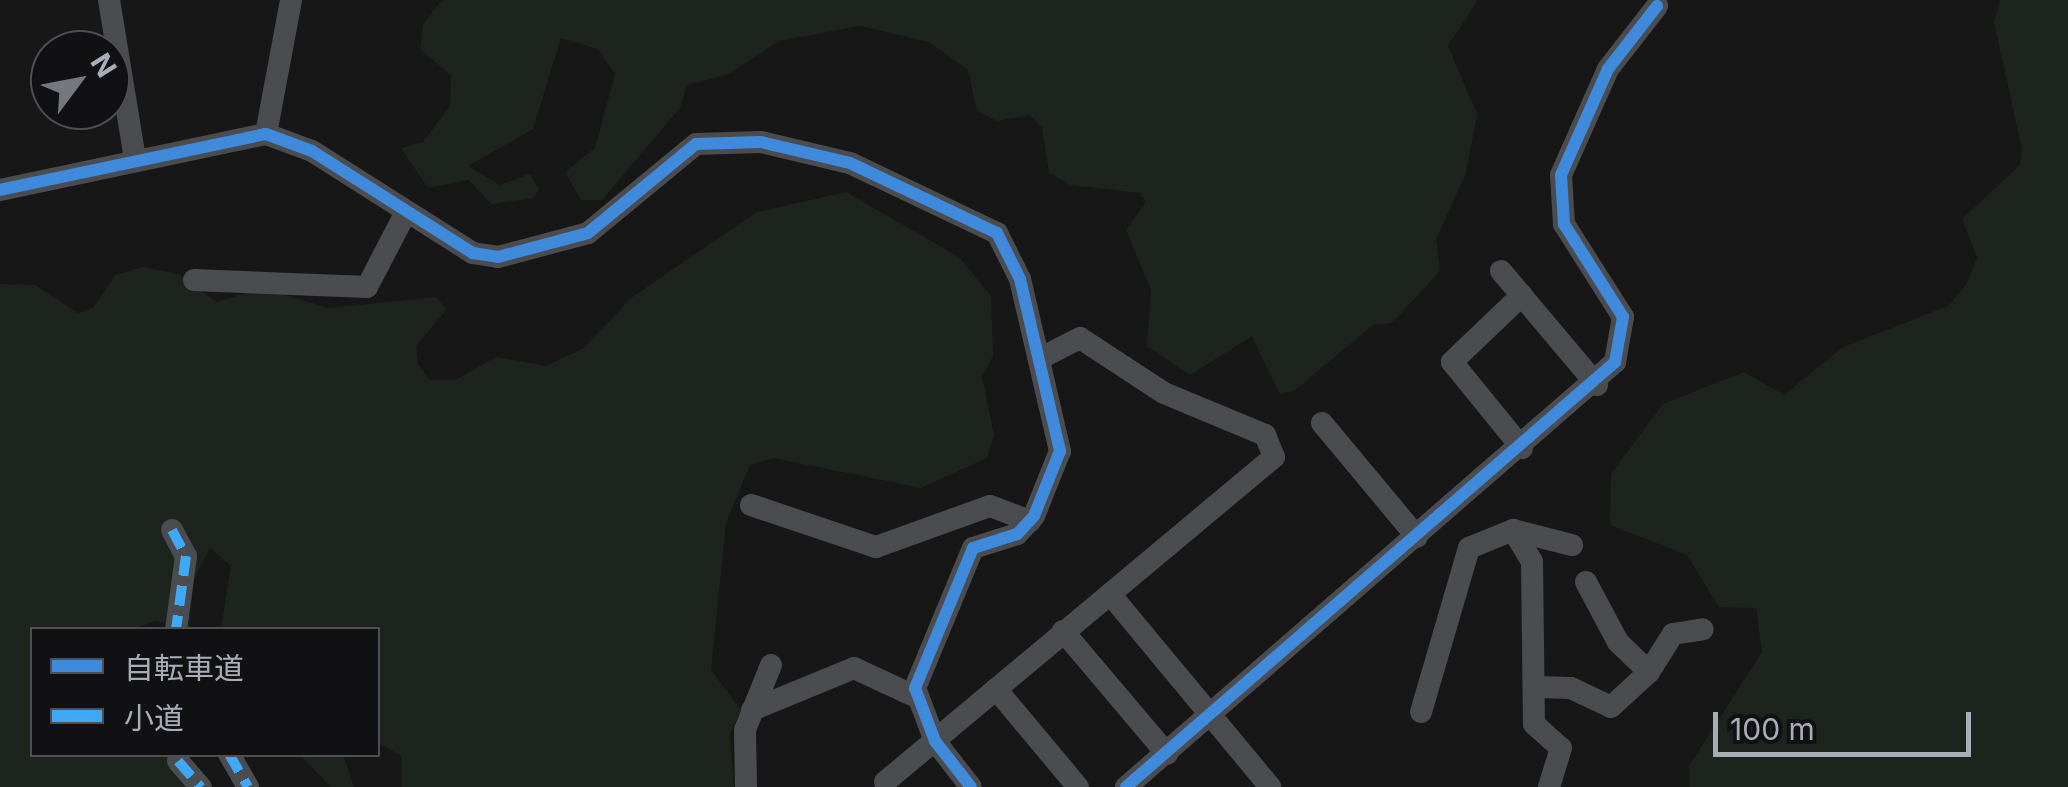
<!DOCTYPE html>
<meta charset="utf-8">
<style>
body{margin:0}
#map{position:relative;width:2068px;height:787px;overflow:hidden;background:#171717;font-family:Inter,"Noto Sans JP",sans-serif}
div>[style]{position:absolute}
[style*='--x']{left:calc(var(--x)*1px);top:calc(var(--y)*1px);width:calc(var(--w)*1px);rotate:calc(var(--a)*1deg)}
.green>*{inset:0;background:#1d241e}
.minor>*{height:22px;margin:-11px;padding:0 11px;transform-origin:11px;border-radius:11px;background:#4b4c50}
.quiet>*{height:10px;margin-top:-5px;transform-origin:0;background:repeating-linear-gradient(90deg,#3fa9f5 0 20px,transparent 0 30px)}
.cycleway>*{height:12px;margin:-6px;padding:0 6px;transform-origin:6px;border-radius:6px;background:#408adc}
span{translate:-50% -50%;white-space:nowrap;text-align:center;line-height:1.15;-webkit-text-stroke:8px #111113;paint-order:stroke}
.legend{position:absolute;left:30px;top:627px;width:350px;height:130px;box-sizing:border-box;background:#111113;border:2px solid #4d4f55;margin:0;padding:12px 18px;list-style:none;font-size:30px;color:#a8adb8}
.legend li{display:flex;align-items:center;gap:20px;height:50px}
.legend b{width:50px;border:2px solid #4d4f55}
.north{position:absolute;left:30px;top:30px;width:100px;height:100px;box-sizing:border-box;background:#111113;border:2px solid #4d4f55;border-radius:50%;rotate:58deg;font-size:28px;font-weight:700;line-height:40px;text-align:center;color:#a8adb8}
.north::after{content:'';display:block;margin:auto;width:35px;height:45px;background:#757880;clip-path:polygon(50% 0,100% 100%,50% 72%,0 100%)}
.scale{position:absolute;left:1713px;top:712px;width:258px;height:45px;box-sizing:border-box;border:5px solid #a8adb8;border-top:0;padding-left:12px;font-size:30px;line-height:35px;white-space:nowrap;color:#a8adb8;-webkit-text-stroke:8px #111113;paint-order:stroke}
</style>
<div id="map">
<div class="green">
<i style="clip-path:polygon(442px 0,1478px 0,1448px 46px,1477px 114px,1466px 173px,1436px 239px,1440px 271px,1392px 323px,1373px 325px,1294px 391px,1279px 393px,1252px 336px,1190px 375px,1147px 346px,1151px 290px,1126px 230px,1146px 202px,1140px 193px,1071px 185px,1049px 173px,1042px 128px,1030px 115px,997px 121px,977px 111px,968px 70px,929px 42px,860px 26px,779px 41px,727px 75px,687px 85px,680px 108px,602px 200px,581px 200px,565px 172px,595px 148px,615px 74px,598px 49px,561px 38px,533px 129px,468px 166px,500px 185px,530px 174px,539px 190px,533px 198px,491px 204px,469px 180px,428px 188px,401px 148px,423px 142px,450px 106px,451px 76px,420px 49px,423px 24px)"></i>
<i style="clip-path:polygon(2000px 0,2068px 0,2068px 787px,1689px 787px,1689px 766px,1762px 652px,1756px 608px,1719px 607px,1687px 555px,1610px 525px,1611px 474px,1663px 404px,1744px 372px,1784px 395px,1843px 347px,1948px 306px,1966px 285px,1977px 257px,1962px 219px,2020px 165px,2022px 149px,1994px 22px)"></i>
<i style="clip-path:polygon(846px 192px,959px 257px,991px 296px,993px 356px,982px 377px,994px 435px,987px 458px,921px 488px,773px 458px,750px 465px,726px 523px,711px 670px,741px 710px,730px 734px,734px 787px,401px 787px,401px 756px,378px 742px,378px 630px,221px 629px,231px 566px,210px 548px,194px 579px,189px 629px,156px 621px,134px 629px,32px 630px,32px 754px,170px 755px,190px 787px,0 787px,0 284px,35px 285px,78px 313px,93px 308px,115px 275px,143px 267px,178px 274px,217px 302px,262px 288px,328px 308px,437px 297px,446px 310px,416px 346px,418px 365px,430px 380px,455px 380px,496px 357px,546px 366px,584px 348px,631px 298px,757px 212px)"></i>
<i style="clip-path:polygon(300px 755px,343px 755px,354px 787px,331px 787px)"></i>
</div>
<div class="minor">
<i style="--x:109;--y:0;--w:160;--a:80.7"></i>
<i style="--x:266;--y:134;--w:136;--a:-79.4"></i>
<i style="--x:0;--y:190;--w:272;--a:-11.9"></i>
<i style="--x:266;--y:134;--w:49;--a:20.3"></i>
<i style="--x:312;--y:151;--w:191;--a:32.4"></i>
<i style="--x:473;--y:253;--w:25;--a:9"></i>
<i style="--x:498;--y:257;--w:93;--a:-14.9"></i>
<i style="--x:588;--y:233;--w:140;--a:-39.5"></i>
<i style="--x:696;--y:144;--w:65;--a:-1.8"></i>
<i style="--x:761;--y:142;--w:91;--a:13.3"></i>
<i style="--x:850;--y:163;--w:163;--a:25.5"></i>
<i style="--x:997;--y:233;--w:51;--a:63.4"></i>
<i style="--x:1020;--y:279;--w:177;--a:76.9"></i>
<i style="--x:1060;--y:451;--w:70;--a:111.8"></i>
<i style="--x:1034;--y:516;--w:25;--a:133"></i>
<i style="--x:1017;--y:534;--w:46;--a:162.3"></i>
<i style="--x:973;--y:548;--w:152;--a:112.5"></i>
<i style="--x:915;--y:688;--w:57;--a:69.3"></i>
<i style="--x:935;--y:741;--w:58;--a:52"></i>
<i style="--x:1501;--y:271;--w:149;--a:49.9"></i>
<i style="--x:194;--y:280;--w:173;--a:2.3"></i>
<i style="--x:367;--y:287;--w:85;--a:-62.5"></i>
<i style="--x:1522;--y:295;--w:97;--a:136.3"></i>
<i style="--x:1452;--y:362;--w:111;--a:50.9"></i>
<i style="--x:1322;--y:423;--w:148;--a:50.2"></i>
<i style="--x:751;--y:505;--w:132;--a:18.6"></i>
<i style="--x:876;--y:547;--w:121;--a:-19.8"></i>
<i style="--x:990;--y:506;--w:43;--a:20.6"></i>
<i style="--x:172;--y:530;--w:30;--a:62"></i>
<i style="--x:186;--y:556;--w:75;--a:97.7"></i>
<i style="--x:1513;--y:530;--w:61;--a:14.3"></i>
<i style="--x:1110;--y:594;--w:251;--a:50.3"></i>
<i style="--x:1063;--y:631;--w:161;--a:49.8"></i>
<i style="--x:1649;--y:672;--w:45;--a:-57.7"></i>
<i style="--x:1673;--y:634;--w:30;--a:-9"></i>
<i style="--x:1539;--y:687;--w:32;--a:2"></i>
<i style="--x:1571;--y:688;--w:44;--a:25.4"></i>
<i style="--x:1611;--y:707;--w:52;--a:-42.6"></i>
<i style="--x:1649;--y:672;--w:43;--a:-135.9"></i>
<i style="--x:1618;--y:642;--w:68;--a:-118.1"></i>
<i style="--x:996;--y:689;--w:128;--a:50.1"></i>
<i style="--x:752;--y:710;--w:110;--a:-22.4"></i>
<i style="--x:854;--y:668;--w:66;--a:25"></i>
<i style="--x:1421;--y:712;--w:171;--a:-73.7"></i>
<i style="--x:1469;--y:548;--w:48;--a:-22.2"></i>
<i style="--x:1513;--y:530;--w:37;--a:59"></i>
<i style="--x:1532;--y:562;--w:162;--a:89.3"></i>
<i style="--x:1534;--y:724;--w:36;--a:42"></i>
<i style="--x:1561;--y:748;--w:41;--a:107.1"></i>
<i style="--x:229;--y:754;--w:38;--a:60"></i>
<i style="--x:178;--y:761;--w:35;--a:49"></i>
<i style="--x:885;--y:782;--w:507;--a:-39.88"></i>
<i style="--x:1274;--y:457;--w:24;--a:-112"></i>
<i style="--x:1265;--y:435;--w:109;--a:-157.4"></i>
<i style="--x:1164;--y:393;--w:100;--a:-146.8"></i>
<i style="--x:1080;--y:338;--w:44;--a:152.9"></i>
<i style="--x:746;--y:787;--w:57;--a:-91"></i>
<i style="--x:745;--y:730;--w:70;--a:-68.2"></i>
<i style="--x:1126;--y:787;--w:648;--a:-40.99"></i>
<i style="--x:1615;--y:362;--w:46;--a:-79.9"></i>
<i style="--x:1623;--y:317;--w:110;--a:-122.4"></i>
<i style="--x:1564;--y:224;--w:49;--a:-93.5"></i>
<i style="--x:1561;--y:175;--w:116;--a:-66.1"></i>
<i style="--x:1608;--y:69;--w:80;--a:-52.1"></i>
</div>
<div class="quiet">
<i style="--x:172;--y:530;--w:30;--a:62"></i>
<i style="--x:186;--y:556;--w:75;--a:97.7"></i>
<i style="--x:229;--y:754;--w:38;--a:60"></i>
<i style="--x:178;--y:761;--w:35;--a:49"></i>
</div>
<div class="cycleway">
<i style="--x:0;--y:190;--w:272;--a:-11.9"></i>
<i style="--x:266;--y:134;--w:49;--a:20.3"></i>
<i style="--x:312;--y:151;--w:191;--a:32.4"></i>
<i style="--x:473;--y:253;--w:25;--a:9"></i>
<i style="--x:498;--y:257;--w:93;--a:-14.9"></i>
<i style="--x:588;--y:233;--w:140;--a:-39.5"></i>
<i style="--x:696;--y:144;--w:65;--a:-1.8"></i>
<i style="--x:761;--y:142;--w:91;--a:13.3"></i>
<i style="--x:850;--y:163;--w:163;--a:25.5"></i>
<i style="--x:997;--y:233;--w:51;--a:63.4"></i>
<i style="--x:1020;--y:279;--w:177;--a:76.9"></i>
<i style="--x:1060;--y:451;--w:70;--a:111.8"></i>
<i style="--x:1034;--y:516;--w:25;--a:133"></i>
<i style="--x:1017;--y:534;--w:46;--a:162.3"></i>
<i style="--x:973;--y:548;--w:152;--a:112.5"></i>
<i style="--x:915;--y:688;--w:57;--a:69.3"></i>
<i style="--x:935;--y:741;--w:58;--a:52"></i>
<i style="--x:1126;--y:787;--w:648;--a:-40.99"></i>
<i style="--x:1615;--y:362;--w:46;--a:-79.9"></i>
<i style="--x:1623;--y:317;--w:110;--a:-122.4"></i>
<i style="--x:1564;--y:224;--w:49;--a:-93.5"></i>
<i style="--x:1561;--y:175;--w:116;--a:-66.1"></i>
<i style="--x:1608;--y:69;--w:80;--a:-52.1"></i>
</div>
<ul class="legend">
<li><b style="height:12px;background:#408adc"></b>自転車道</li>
<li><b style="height:12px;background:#3fa9f5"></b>小道</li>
</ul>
<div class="north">N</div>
<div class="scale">100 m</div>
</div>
